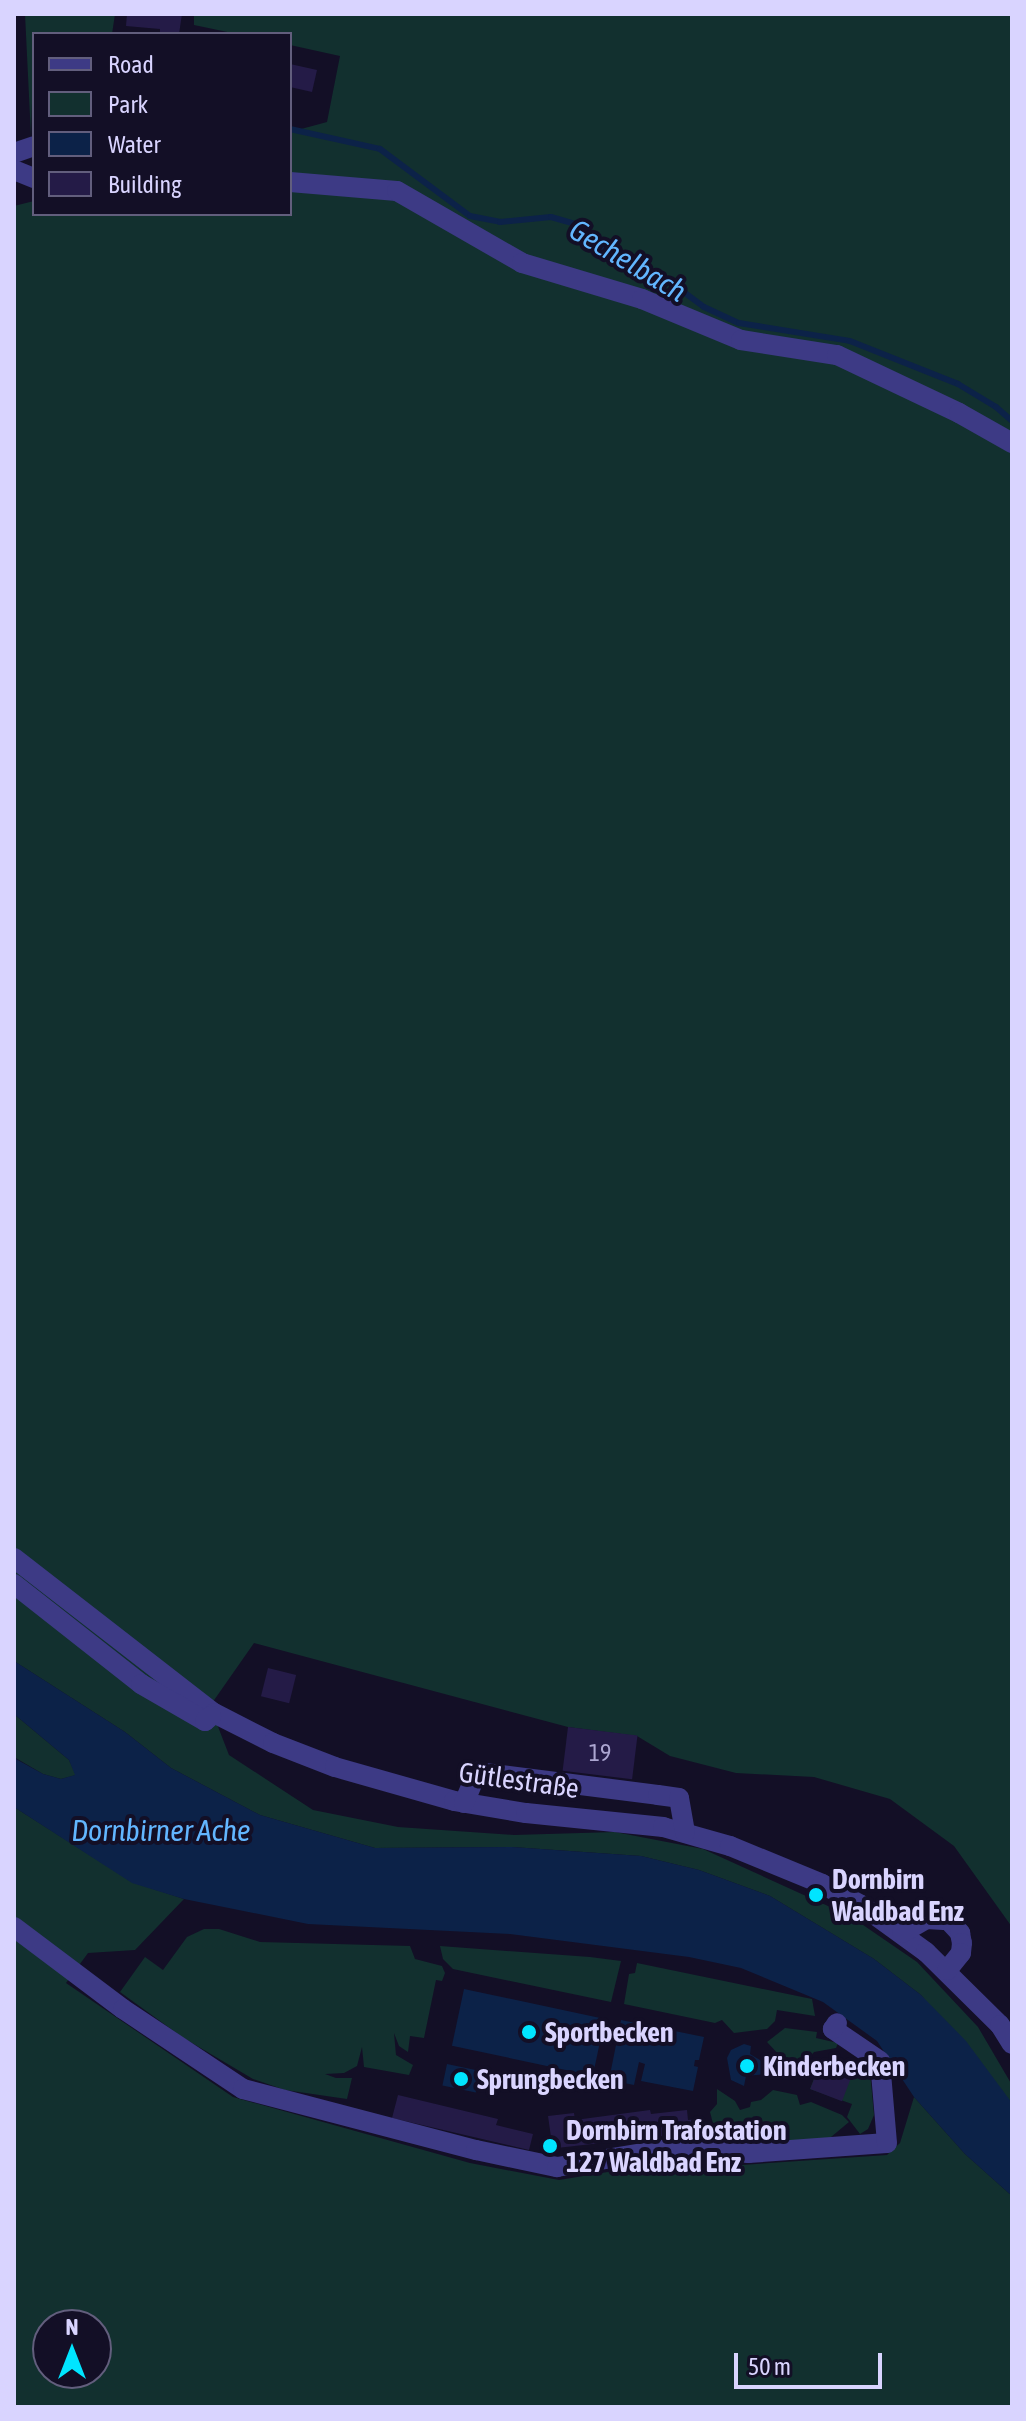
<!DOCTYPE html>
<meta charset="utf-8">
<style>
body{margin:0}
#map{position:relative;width:1026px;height:2421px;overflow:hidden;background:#130f26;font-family:"Asap Condensed",sans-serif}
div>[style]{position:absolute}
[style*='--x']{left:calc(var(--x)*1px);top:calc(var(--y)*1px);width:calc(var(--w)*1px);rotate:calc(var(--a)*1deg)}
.green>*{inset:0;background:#12302f}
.water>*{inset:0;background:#0c2248;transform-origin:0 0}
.stream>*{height:6px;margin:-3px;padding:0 3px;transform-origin:3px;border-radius:3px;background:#0c2248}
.building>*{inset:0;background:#241b47;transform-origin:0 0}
.minor>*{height:20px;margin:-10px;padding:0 10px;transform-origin:10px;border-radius:10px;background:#3d3a85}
.dots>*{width:22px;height:22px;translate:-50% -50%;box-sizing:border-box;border:4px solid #130f26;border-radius:50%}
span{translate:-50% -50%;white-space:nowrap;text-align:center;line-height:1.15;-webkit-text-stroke:8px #130f26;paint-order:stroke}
.number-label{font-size:24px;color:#aca6d1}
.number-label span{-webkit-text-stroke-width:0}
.street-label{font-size:28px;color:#d9d4ff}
.poi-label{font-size:28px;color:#d9d4ff;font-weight:700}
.left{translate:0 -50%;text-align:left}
.water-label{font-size:30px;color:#62b6ff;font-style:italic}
.frame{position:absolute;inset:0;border:16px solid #d9d4ff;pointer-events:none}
.legend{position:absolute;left:32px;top:32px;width:260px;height:184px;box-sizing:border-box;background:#130f26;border:2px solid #625e7d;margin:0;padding:10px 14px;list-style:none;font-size:24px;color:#d9d4ff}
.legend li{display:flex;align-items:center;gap:16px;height:40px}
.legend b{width:40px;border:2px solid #625e7d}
.north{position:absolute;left:32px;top:2309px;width:80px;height:80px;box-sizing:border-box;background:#130f26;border:2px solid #625e7d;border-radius:50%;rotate:0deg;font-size:22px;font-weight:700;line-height:32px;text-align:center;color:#d9d4ff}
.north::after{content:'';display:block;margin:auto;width:28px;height:36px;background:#00e5ff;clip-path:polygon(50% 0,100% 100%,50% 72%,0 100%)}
.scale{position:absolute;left:734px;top:2353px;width:148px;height:36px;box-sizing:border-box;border:4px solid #d9d4ff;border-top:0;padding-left:10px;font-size:24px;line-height:28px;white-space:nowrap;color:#d9d4ff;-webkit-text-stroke:6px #130f26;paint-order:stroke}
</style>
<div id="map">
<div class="green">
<i style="clip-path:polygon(25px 14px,115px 14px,112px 34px,34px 34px,31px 137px)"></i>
<i style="clip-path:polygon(194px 14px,1012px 14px,1012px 1927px,954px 1846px,890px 1799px,814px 1777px,736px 1773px,670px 1756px,637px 1736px,568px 1727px,254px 1643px,210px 1706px,229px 1755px,313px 1810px,398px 1827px,514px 1835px,615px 1832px,703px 1849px,850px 1916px,917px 1962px,978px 2027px,1012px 2085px,1012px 2104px,921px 1995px,874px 1959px,770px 1896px,699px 1870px,641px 1856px,512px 1847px,375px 1848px,260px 1815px,171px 1768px,125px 1732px,14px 1661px,14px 206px,34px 201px,34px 214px,290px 214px,290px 132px,327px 122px,340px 56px,290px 45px,290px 34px,237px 34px,194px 25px)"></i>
<i style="clip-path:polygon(14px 1714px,69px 1760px,76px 1775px,61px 1779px,43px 1774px,14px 1757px)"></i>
<i style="clip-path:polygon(evenodd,14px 1807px,132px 1882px,184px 1899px,135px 1950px,88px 1953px,66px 1983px,233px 2097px,470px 2163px,559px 2180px,693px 2158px,742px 2165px,887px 2155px,900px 2143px,914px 2097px,965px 2154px,1012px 2196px,1012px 2407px,14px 2407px,14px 1807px,48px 2325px,96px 2325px,96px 2373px,48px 2373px,48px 2325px)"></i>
<i style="clip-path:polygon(204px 1929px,219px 1929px,260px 1942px,410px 1946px,415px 1959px,442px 1966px,445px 1973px,442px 1981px,436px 1980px,424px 2038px,410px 2036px,408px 2052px,399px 2046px,394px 2033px,396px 2055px,413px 2065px,409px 2075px,364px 2067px,362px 2047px,357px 2066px,344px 2073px,325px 2074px,336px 2078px,352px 2078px,347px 2099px,285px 2090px,253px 2079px,182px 2037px,120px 1992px,145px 1957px,163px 1970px,187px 1937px)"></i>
<i style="clip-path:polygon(440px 1946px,590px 1957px,621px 1961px,611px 2002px,453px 1969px,443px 1959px)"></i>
<i style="clip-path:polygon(637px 1963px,812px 1999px,815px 2016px,777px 2010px,775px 2021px,767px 2029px,734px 2033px,722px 2020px,715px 2023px,624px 2004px,629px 1974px,635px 1973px)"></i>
<i style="clip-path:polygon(785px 2028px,817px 2032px,816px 2038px,838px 2043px,836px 2048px,814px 2052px,797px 2076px,790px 2074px,792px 2067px,779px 2062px,781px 2057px,767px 2042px)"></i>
<i style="clip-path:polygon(821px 2061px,857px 2068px,869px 2061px,874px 2115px,868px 2129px,860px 2134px,847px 2117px,852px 2104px,810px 2089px)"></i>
<i style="clip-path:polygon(717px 2089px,735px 2101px,740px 2110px,750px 2107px,751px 2102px,761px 2100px,773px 2090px,797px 2095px,800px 2105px,811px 2102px,842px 2115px,849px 2122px,825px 2142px,747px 2143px,717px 2139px,710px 2112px,717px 2104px)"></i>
</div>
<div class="water">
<i style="clip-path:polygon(14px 1661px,125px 1732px,171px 1768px,260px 1815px,375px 1848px,512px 1847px,641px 1856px,699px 1870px,770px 1896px,874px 1959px,921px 1995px,966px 2041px,1012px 2103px,1012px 2196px,965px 2154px,914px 2097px,877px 2041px,823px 2002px,741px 1968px,689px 1957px,510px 1934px,308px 1924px,184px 1899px,132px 1883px,14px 1807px,14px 1758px,43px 1774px,61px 1779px,75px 1775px,69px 1760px,14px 1714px)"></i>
<i style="left:464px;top:1989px;width:144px;height:58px;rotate:12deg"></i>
<i style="clip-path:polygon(621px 2020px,704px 2037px,699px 2060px,695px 2060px,694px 2066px,698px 2067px,693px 2091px,641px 2081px,645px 2064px,639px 2062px,634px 2085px,609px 2080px)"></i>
<i style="clip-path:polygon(744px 2044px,751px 2046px,750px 2054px,768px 2065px,778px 2079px,767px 2071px,766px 2074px,746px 2076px,744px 2086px,731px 2080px,727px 2058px,731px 2050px)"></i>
<i style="left:447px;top:2064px;width:34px;height:22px;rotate:12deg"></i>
</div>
<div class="stream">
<i style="--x:290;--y:129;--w:92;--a:12.5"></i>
<i style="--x:380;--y:149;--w:112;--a:36.7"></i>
<i style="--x:470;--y:216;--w:31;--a:11"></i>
<i style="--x:500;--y:222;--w:51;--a:-5.6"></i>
<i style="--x:551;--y:217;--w:26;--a:16"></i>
<i style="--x:576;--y:224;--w:55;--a:42.1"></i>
<i style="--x:617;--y:261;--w:47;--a:18.4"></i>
<i style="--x:662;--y:276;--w:52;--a:36.4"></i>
<i style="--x:704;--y:307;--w:38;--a:25"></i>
<i style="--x:739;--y:323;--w:112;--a:9.2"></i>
<i style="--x:850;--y:341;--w:116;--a:21.7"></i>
<i style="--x:958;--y:384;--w:44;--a:31.2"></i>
<i style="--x:996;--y:407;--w:21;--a:41"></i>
</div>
<div class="building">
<i style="clip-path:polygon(127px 14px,182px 14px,179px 34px,160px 34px,160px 29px,126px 26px)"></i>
<i style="clip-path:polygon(290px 64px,317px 70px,312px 92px,290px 87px)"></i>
<i style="left:268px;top:1668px;width:29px;height:29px;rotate:14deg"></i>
<i style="left:568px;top:1727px;width:70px;height:44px;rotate:7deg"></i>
<i style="left:821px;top:2061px;width:34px;height:30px;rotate:21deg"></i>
<i style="clip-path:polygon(398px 2095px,498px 2119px,496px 2125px,533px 2134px,529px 2150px,392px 2118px)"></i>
<i style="clip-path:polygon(650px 2110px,651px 2114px,687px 2110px,688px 2120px,697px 2119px,698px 2132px,548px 2149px,547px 2144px,552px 2144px,548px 2116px,574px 2113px,575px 2120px)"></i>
</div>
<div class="minor">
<i style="--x:14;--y:153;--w:21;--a:-19"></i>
<i style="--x:14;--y:170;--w:22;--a:22"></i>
<i style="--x:290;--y:182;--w:107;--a:4.8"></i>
<i style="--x:397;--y:191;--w:144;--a:29.9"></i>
<i style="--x:522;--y:263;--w:125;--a:16.7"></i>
<i style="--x:642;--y:299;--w:107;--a:22.5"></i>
<i style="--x:741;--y:340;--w:97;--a:8.9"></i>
<i style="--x:837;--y:355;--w:135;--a:25.4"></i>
<i style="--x:959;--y:413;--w:61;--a:29.5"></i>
<i style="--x:14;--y:1558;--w:253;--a:37.8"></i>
<i style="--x:214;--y:1713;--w:66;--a:27"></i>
<i style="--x:273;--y:1743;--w:66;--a:21.2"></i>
<i style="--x:335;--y:1767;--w:124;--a:15.9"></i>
<i style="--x:454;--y:1801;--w:73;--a:9.5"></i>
<i style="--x:526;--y:1813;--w:138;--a:5.8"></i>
<i style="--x:663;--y:1827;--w:70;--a:15.8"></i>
<i style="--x:730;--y:1846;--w:100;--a:22.4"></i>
<i style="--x:822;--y:1884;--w:44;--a:28.3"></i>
<i style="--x:861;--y:1905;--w:80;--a:35.9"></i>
<i style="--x:926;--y:1952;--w:104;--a:44.6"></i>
<i style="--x:1000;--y:2025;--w:22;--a:58"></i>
<i style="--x:14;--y:1584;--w:162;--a:38.2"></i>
<i style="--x:141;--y:1684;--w:74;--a:30"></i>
<i style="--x:205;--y:1721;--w:8;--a:-40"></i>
<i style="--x:464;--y:1803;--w:34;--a:-67"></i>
<i style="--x:477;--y:1772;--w:182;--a:7.2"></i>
<i style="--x:658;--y:1795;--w:21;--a:8"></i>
<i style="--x:679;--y:1798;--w:35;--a:80"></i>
<i style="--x:14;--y:1927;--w:136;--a:37"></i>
<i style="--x:123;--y:2009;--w:144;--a:33.7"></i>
<i style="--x:243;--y:2089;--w:241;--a:14.7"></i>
<i style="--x:476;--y:2150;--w:83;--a:11.9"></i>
<i style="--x:557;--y:2167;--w:136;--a:-9.3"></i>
<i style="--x:691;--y:2145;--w:58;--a:8"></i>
<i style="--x:748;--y:2153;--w:139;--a:-4.1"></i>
<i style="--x:887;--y:2143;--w:82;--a:-94.9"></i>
<i style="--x:880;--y:2061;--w:57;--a:-145.8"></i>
<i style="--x:833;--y:2029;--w:7;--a:-56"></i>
<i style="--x:902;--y:1933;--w:28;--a:-30"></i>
<i style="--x:926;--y:1919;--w:22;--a:3"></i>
<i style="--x:948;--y:1920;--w:18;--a:47"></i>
<i style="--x:960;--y:1933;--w:10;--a:79"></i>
<i style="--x:962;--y:1943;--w:10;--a:96"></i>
<i style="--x:961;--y:1953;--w:22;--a:129"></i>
</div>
<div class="dots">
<i style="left:816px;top:1895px;background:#00e5ff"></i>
<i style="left:529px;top:2032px;background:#00e5ff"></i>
<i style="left:747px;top:2066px;background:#00e5ff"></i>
<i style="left:461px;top:2079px;background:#00e5ff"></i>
<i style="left:550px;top:2146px;background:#00e5ff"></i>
</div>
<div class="number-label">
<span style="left:600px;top:1753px">19</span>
</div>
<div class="street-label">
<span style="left:519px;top:1780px;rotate:8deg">Gütlestraße</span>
</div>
<div class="poi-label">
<span class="left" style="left:832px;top:1895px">Dornbirn<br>Waldbad Enz</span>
<span class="left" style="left:545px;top:2032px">Sportbecken</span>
<span class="left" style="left:763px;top:2066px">Kinderbecken</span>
<span class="left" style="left:477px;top:2079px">Sprungbecken</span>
<span class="left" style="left:566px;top:2146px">Dornbirn Trafostation<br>127 Waldbad Enz</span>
</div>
<div class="water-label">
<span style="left:628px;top:260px;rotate:31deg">Gechelbach</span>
<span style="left:161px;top:1830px">Dornbirner Ache</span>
</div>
<div class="frame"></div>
<ul class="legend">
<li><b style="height:10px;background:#3d3a85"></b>Road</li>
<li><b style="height:22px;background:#12302f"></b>Park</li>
<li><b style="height:22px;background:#0c2248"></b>Water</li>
<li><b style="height:22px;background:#241b47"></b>Building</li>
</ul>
<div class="north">N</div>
<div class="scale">50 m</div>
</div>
